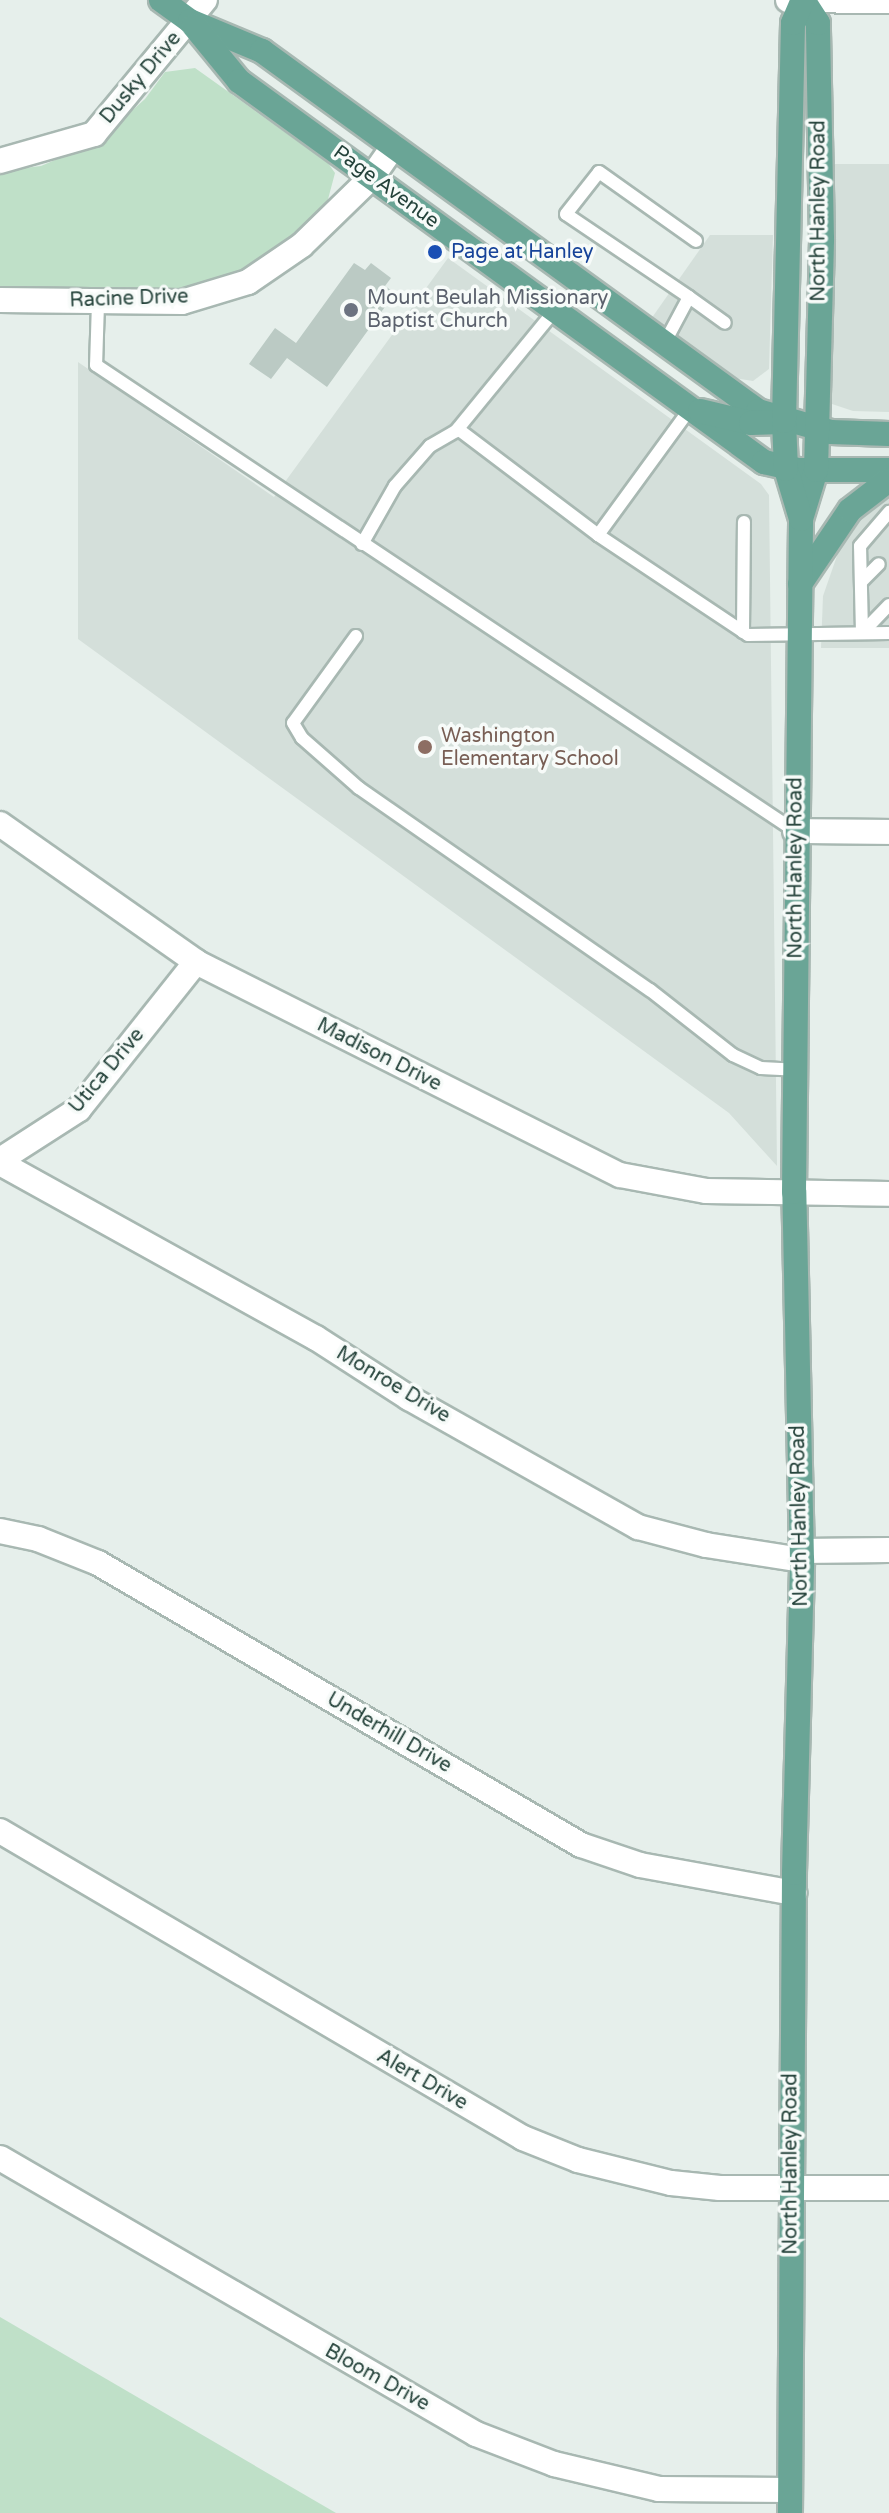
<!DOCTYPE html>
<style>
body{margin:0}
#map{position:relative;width:889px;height:2513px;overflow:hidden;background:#e6efeb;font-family:"Varela Round",sans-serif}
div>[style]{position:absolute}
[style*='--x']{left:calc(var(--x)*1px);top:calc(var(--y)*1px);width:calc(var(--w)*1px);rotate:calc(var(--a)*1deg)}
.built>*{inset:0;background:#d4dfda}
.green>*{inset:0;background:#bfe0c8}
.building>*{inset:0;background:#bbcac4}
.roads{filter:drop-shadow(2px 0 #a8b8b2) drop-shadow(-2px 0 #a8b8b2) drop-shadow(0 2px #a8b8b2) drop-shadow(0 -2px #a8b8b2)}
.lane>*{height:12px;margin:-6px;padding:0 6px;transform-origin:6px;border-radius:6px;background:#fff}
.street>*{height:24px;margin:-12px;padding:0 12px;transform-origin:12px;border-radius:12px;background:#fff}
.primary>*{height:24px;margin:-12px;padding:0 12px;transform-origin:12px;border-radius:12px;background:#6aa596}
.dots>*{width:22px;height:22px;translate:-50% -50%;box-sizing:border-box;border:4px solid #f7fbf9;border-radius:50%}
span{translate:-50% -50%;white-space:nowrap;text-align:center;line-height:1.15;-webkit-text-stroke:7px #f7fbf9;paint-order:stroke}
.street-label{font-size:20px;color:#24423a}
.transit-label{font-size:20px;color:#164399}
.left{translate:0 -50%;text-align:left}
.worship-label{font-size:20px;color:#5b616d}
.education-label{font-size:20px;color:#785e54}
</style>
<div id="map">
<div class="built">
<i style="clip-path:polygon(832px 164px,889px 164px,889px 412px,853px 411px,829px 403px)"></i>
<i style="clip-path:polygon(710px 235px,773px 235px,769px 369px,753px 381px,728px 377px,651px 319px)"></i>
<i style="clip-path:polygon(448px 258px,761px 484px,769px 495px,777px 1166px,729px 1113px,78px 639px,78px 362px,274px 497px)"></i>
<i style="clip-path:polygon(889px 493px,889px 648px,821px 648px,823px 596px,847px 527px)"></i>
</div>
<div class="green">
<i style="clip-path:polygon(195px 68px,328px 163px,335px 173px,327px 203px,300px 234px,239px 271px,184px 288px,0 288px,0 171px,41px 166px,97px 142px,145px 99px,165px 72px)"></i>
<i style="clip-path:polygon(0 2317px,336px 2513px,0 2513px)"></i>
</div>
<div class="building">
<i style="clip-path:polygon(354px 263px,365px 270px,371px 263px,391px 278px,385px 286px,395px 293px,327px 387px,287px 358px,271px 379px,249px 364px,275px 328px,296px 343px)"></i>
</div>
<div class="roads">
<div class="lane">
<i style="--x:689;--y:297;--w:148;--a:-146"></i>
<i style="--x:566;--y:214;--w:53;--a:-51.8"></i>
<i style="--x:599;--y:172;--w:119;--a:35.4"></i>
<i style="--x:98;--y:303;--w:62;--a:91.8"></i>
<i style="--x:96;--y:365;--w:840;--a:33.69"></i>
<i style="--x:664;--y:344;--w:53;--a:-62"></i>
<i style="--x:689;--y:297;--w:44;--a:35.8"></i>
<i style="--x:458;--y:429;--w:176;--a:37.1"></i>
<i style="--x:598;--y:535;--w:180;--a:33.7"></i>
<i style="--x:748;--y:635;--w:141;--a:-0.8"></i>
<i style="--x:598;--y:535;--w:156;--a:-53.9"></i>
<i style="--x:362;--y:544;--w:67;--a:-60.4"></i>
<i style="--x:395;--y:486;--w:53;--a:-48.8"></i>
<i style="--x:430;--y:446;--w:30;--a:-30"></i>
<i style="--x:456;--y:431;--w:156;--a:-50.7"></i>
<i style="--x:861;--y:582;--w:25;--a:-45"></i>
<i style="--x:743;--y:632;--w:110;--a:-89.5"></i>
<i style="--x:862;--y:633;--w:87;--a:-91.3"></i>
<i style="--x:860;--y:546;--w:45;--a:-49.5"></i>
<i style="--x:862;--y:633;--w:39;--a:-46"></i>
<i style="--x:356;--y:636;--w:107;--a:125.9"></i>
<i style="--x:293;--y:723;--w:17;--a:59"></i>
<i style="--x:302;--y:738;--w:76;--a:41.3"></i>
<i style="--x:359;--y:788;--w:354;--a:34.8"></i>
<i style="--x:650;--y:990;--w:105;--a:38.1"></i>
<i style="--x:733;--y:1055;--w:31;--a:25"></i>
<i style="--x:761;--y:1068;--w:34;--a:3"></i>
</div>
<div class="street">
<i style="--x:788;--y:0;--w:101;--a:0.6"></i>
<i style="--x:0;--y:161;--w:98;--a:-16"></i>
<i style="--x:94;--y:134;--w:174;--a:-50.4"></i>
<i style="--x:0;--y:300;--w:182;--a:0.6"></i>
<i style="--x:182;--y:302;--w:69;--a:-16.9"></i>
<i style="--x:248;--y:282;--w:65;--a:-34.4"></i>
<i style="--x:302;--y:245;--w:98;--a:-44.2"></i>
<i style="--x:372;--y:177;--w:37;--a:-55"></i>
<i style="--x:0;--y:824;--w:240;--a:35.1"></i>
<i style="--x:196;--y:962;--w:474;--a:26.7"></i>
<i style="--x:620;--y:1175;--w:87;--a:10.5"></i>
<i style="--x:706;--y:1191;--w:183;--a:0.9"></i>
<i style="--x:795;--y:831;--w:94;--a:0.6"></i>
<i style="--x:0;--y:1160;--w:94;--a:-32.8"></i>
<i style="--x:79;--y:1109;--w:188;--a:-51.5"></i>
<i style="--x:0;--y:1163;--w:361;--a:29"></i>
<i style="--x:316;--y:1338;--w:111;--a:32.8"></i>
<i style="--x:409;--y:1398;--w:263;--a:29.4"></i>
<i style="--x:638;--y:1527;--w:70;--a:14.8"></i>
<i style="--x:706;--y:1545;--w:97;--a:8.9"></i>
<i style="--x:0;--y:1531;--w:39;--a:12"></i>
<i style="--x:38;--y:1539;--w:65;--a:21.8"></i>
<i style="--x:98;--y:1563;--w:559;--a:30.28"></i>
<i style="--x:581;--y:1845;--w:62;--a:18.7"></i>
<i style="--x:640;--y:1865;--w:157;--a:10.3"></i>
<i style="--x:802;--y:1551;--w:87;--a:-0.7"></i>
<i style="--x:0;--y:1831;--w:606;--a:30.41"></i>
<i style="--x:523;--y:2138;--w:59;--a:21.8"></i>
<i style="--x:578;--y:2160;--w:96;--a:13.9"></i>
<i style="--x:671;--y:2183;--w:49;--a:5.8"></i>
<i style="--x:720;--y:2188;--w:169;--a:0"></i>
<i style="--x:0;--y:2158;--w:550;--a:30.11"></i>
<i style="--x:476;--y:2434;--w:84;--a:21"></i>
<i style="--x:554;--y:2464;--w:108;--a:13.4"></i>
<i style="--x:659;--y:2489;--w:131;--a:0.4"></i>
</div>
<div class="primary">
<i style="--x:161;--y:0;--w:36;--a:36"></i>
<i style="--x:190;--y:21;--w:78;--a:22.6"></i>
<i style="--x:262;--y:51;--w:613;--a:35.97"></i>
<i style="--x:758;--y:411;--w:76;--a:16"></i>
<i style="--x:831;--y:432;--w:58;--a:2"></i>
<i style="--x:194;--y:26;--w:71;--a:50.7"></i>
<i style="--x:239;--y:81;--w:649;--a:35.97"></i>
<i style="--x:764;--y:462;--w:37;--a:13"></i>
<i style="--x:800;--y:470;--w:89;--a:0"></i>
<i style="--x:700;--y:411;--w:52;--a:13.2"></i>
<i style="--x:751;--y:423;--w:23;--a:-2"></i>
<i style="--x:801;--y:519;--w:51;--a:-73"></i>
<i style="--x:816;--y:470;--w:231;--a:-88.5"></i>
<i style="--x:822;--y:239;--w:216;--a:-91.1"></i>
<i style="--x:818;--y:23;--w:27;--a:-123"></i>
<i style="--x:800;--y:584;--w:89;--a:-56"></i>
<i style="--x:850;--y:510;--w:49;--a:-37.6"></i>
<i style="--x:790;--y:2513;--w:640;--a:-89.64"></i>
<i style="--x:794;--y:1873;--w:313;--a:-88.5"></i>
<i style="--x:802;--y:1560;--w:368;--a:-91.2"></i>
<i style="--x:794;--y:1192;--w:673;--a:-89.4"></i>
<i style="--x:801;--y:519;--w:52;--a:-106.7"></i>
<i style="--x:786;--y:469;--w:48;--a:-92.4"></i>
<i style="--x:784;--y:421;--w:398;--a:-88.7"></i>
<i style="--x:793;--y:23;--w:25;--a:-67"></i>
</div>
</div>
<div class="dots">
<i style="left:435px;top:252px;background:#1a4fb4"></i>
<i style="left:351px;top:310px;background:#6b7280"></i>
<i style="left:425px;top:747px;background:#8d6e63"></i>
</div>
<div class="street-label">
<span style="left:141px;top:78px;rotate:-50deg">Dusky Drive</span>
<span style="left:386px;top:187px;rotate:36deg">Page Avenue</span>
<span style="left:819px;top:211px;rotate:-90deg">North Hanley Road</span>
<span style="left:129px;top:299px;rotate:-2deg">Racine Drive</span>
<span style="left:796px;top:868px;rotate:-90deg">North Hanley Road</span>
<span style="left:379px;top:1055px;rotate:27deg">Madison Drive</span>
<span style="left:107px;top:1071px;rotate:-50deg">Utica Drive</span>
<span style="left:393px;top:1385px;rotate:31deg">Monroe Drive</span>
<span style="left:800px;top:1516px;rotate:-91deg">North Hanley Road</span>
<span style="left:389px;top:1733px;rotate:30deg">Underhill Drive</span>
<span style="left:422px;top:2080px;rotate:30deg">Alert Drive</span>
<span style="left:791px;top:2164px;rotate:-90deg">North Hanley Road</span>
<span style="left:377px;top:2378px;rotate:29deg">Bloom Drive</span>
</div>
<div class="transit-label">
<span class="left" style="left:451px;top:252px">Page at Hanley</span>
</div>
<div class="worship-label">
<span class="left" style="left:367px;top:310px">Mount Beulah Missionary<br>Baptist Church</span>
</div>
<div class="education-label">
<span class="left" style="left:441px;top:748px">Washington<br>Elementary School</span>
</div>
</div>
